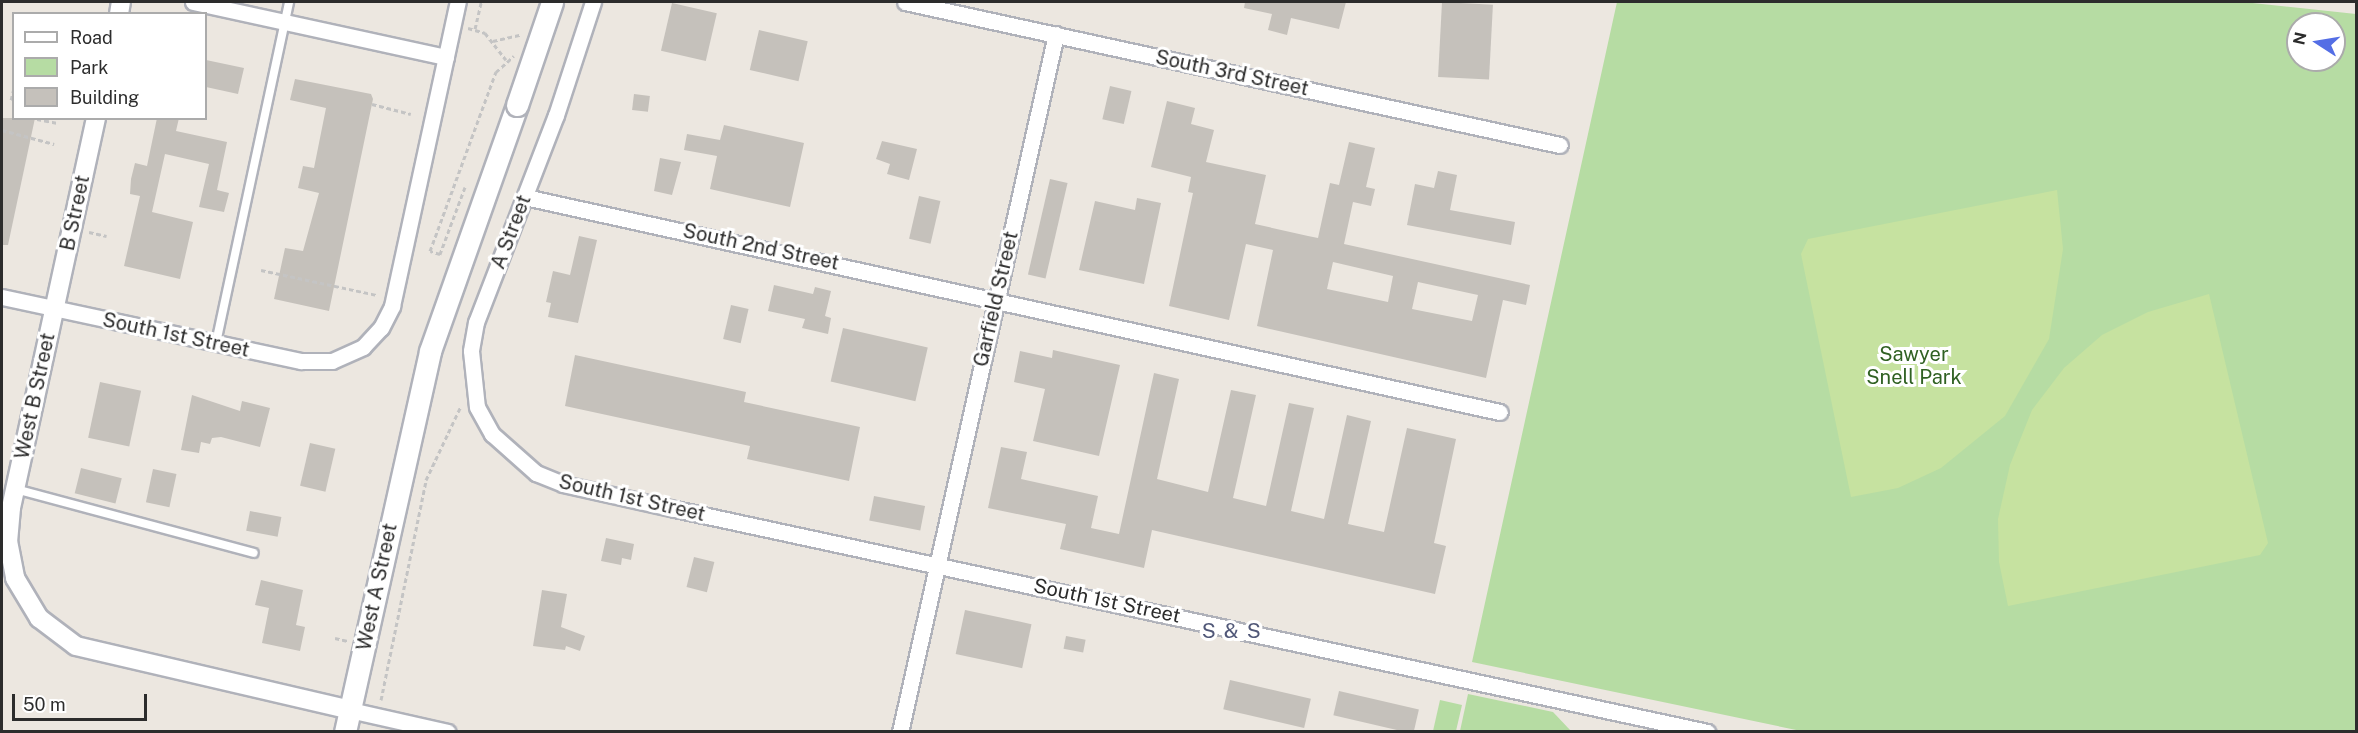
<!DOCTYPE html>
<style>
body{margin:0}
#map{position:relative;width:2358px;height:733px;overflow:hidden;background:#ece7e0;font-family:"Public Sans",sans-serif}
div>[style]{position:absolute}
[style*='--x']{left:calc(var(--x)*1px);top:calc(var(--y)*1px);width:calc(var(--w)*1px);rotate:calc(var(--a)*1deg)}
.green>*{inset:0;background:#b6dca3}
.pitch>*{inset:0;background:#c6e2a0}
.building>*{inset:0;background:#c5c1bb;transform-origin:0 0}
.path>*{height:3px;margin-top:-1.5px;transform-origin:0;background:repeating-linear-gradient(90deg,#c4c4c4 0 4.5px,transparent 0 7.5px)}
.roads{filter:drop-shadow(2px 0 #b0b2ba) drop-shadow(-2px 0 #b0b2ba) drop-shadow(0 2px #b0b2ba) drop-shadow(0 -2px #b0b2ba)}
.service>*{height:8px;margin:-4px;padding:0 4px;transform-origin:4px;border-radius:4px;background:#fff}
.minor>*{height:15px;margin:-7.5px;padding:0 7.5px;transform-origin:7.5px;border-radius:7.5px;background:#fff}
.tertiary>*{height:18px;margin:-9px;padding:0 9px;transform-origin:9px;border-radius:9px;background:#fff}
.secondary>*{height:21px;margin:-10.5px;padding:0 10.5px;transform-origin:10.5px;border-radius:10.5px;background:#fff}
.bridges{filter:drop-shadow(2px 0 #b0b2ba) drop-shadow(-2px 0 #b0b2ba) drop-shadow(0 2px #b0b2ba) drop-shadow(0 -2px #b0b2ba)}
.secondary-bridge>*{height:21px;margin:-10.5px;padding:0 10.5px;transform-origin:10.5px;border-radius:10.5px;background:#fff}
span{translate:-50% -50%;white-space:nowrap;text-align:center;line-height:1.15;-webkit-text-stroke:6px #fff;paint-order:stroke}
.street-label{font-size:20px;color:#2c2c2c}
.park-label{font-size:20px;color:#306123}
.neighbourhood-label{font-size:21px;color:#515878;letter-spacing:1.5px}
.frame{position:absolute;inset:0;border:3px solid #2c2c2c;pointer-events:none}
.legend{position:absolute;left:12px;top:12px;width:195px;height:108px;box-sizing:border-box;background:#fff;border:2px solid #ababab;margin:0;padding:8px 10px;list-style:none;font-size:18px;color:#2c2c2c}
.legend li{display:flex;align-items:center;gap:12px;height:30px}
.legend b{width:30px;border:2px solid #ababab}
.north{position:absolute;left:2286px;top:12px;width:60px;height:60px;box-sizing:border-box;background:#fff;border:2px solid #ababab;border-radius:50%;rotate:282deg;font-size:16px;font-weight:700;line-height:24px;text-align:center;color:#2c2c2c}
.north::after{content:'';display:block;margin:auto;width:21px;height:27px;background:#546ee5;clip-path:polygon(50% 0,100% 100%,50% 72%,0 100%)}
.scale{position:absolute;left:12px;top:694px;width:135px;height:27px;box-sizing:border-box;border:3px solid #2c2c2c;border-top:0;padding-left:8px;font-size:18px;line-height:21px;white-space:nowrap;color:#2c2c2c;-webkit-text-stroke:4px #fff;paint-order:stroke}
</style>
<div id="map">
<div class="green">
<i style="clip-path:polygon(evenodd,1617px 2px,2243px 2px,2356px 14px,2356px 731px,1801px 731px,1472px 662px,1617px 2px,2298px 24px,2334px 24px,2334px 60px,2298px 60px,2298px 24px)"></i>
<i style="clip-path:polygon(1468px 694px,1553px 712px,1571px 731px,1460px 731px)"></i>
<i style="clip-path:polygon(1440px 700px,1462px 705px,1456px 731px,1433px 731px)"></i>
</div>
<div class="pitch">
<i style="clip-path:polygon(2057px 190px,2063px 249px,2049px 339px,2005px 416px,1941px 468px,1898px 488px,1851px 497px,1801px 254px,1808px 239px)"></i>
<i style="clip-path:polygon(2209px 294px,2268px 543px,2260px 555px,2008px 606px,1999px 562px,1998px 519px,2010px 465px,2032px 410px,2064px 368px,2102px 335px,2148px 312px)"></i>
</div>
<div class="building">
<i style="clip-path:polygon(1245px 2px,1346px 2px,1339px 29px,1291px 18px,1287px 35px,1268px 30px,1272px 14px,1244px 8px)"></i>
<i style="left:1442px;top:2px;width:51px;height:75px;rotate:3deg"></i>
<i style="left:672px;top:3px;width:46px;height:49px;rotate:13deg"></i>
<i style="left:759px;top:30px;width:50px;height:41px;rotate:13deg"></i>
<i style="clip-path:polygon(206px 60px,244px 68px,238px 94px,206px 87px)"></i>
<i style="clip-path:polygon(295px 79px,371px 94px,373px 99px,329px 311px,274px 299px,285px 248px,303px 251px,319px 193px,298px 188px,303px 166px,314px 168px,326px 108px,290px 100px)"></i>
<i style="left:1110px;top:86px;width:22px;height:34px;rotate:13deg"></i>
<i style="left:634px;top:94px;width:16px;height:16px;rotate:7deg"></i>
<i style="clip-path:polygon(evenodd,1167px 101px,1195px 108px,1191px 124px,1214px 130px,1206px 162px,1266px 175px,1255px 224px,1308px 236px,1318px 238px,1330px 183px,1339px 185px,1349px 142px,1375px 148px,1366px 187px,1375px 189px,1371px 206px,1353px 202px,1344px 244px,1530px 285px,1526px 305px,1503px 300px,1486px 378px,1257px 326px,1273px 250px,1246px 244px,1229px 320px,1169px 306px,1193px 193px,1188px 192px,1191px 177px,1151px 167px,1167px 101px,1333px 262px,1393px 276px,1388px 302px,1327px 289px,1333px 262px,1167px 101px,1418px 282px,1478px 295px,1472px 321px,1412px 309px,1418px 282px)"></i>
<i style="clip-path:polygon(2px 118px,35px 118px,8px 245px,2px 245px)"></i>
<i style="clip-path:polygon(157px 118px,179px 118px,176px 131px,227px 142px,217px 190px,229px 193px,224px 212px,199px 207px,209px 164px,165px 154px,152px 212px,193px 222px,180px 279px,124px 266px,140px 196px,130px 194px,131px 179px,135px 163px,147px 166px)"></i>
<i style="clip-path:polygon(724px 125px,804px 143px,790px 207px,710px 189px,717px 156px,684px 150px,687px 134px,720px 140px)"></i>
<i style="clip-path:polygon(882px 141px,917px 149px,909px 180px,887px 174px,890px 164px,876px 159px)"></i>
<i style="clip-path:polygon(660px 158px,681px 162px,672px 195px,654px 191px)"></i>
<i style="clip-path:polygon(1438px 171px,1457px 175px,1450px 210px,1515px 222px,1511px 245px,1407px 225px,1415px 184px,1434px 188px)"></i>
<i style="left:1050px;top:179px;width:18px;height:98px;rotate:13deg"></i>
<i style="left:919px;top:196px;width:22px;height:44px;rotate:13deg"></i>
<i style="clip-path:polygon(1137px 198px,1161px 203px,1144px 284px,1079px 270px,1095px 201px,1135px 210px)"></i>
<i style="clip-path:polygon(579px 236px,597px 240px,578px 323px,548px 317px,551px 303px,546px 302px,553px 271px,570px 275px)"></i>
<i style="clip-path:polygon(774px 285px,813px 294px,815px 287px,831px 291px,825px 316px,831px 318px,828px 334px,802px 328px,805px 319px,768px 311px)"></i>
<i style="left:731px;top:305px;width:18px;height:35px;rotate:13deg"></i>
<i style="left:843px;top:328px;width:87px;height:55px;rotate:13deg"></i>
<i style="clip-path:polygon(1053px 350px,1120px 365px,1099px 456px,1033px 441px,1045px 389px,1014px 382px,1020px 351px,1052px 358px)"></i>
<i style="clip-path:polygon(575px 355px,746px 392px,744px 402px,860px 427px,849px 481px,747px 459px,750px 446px,565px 406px)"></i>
<i style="clip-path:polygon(1154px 373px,1179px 379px,1157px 479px,1208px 492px,1231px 390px,1256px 395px,1233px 498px,1266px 506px,1289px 403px,1314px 408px,1291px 511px,1324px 519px,1347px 415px,1371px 421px,1348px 524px,1384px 532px,1407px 428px,1456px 439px,1434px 543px,1446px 546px,1435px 594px,1152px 530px,1144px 568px,1060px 549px,1066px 524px,988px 508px,1001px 447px,1027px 452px,1021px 479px,1098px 496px,1091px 528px,1119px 534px)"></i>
<i style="left:100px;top:382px;width:42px;height:57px;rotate:12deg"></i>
<i style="clip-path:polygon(192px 395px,240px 411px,242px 401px,270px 408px,260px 447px,221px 437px,212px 438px,210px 444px,201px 442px,199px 453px,181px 450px)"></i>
<i style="left:310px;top:443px;width:26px;height:44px;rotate:13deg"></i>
<i style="left:81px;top:468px;width:42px;height:26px;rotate:14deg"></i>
<i style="left:153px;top:469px;width:24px;height:34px;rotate:12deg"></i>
<i style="left:874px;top:496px;width:52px;height:25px;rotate:11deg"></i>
<i style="left:250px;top:511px;width:32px;height:20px;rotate:11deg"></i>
<i style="clip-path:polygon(606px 538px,634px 544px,631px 560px,622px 558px,621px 565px,601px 561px)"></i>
<i style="left:694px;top:557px;width:21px;height:31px;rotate:14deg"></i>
<i style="clip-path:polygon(261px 580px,303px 590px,296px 625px,305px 627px,300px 651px,262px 643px,269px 608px,255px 605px)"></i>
<i style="clip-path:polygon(542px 590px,567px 594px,561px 627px,585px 636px,580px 651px,566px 646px,565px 650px,533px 646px)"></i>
<i style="left:965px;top:610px;width:68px;height:45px;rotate:12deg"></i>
<i style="left:1066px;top:636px;width:20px;height:13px;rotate:11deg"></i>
<i style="left:1230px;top:680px;width:83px;height:30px;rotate:13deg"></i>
<i style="left:1339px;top:691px;width:82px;height:25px;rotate:13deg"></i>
</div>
<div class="path">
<i style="--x:468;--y:28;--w:18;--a:16"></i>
<i style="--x:485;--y:33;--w:34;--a:52"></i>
<i style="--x:475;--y:29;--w:28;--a:-77"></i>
<i style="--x:493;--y:41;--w:28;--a:-13"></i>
<i style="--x:11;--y:100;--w:12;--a:-76"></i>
<i style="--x:372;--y:104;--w:40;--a:14.4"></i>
<i style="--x:37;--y:119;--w:21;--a:11"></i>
<i style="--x:2;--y:130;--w:54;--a:15.1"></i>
<i style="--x:465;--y:187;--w:72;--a:110.5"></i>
<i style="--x:440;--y:254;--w:10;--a:-163"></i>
<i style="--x:430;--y:251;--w:191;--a:-69.8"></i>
<i style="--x:496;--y:72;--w:24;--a:-42"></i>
<i style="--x:89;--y:232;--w:18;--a:13"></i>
<i style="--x:261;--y:270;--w:119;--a:12.2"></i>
<i style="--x:335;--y:638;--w:13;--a:13"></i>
<i style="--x:381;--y:700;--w:225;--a:-78.4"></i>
<i style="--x:426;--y:480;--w:80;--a:-64.7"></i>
</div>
<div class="roads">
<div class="service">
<i style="--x:216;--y:343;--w:349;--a:-77.9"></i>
<i style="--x:15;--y:489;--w:247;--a:15"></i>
</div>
<div class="minor">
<i style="--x:193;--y:2;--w:259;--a:12.3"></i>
<i style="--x:593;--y:2;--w:119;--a:108.1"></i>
<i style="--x:556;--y:115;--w:222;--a:111.1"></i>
<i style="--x:476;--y:322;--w:29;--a:100"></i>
<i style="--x:471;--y:351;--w:56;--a:83.9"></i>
<i style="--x:477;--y:407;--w:31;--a:61"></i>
<i style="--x:492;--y:434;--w:59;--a:41.6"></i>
<i style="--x:536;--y:473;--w:29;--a:22"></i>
<i style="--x:563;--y:484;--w:115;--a:12.6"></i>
<i style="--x:675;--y:509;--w:1056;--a:12.19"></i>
<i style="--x:905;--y:2;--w:670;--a:12.32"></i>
<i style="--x:525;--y:197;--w:998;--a:12.44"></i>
<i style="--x:2;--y:297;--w:306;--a:12.1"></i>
<i style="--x:301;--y:361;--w:31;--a:0"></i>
<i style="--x:332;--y:361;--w:34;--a:-24"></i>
<i style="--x:363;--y:347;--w:26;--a:-47"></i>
<i style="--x:381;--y:328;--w:25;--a:-63"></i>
<i style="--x:392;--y:306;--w:311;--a:-77.8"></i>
<i style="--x:350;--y:710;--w:100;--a:12.7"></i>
<i style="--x:900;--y:732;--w:715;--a:-77.4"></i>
</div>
<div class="tertiary">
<i style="--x:119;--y:14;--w:12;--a:-81"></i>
<i style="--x:96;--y:118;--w:399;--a:102.3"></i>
<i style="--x:11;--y:508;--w:33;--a:95"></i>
<i style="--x:8;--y:541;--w:38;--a:79"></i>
<i style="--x:15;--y:578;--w:47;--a:59"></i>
<i style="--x:39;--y:618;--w:46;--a:37.1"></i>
<i style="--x:76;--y:646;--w:281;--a:13.1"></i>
</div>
<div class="secondary">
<i style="--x:345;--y:732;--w:390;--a:-77.4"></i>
<i style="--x:430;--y:351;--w:261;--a:-70.5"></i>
</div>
</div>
<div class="bridges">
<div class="secondary-bridge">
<i style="--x:517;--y:105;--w:109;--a:-71.2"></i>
</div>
</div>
<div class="street-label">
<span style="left:1232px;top:73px;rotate:12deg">South 3rd Street</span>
<span style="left:75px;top:213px;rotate:-78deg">B Street</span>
<span style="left:511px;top:232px;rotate:-69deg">A Street</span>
<span style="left:761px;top:247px;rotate:12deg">South 2nd Street</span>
<span style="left:996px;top:299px;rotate:-77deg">Garfield Street</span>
<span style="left:176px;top:335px;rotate:12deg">South 1st Street</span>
<span style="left:35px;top:396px;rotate:-78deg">West B Street</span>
<span style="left:632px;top:498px;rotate:13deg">South 1st Street</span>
<span style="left:377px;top:587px;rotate:-78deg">West A Street</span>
<span style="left:1107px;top:601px;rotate:12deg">South 1st Street</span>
</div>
<div class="park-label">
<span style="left:1914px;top:366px">Sawyer<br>Snell Park</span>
</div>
<div class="neighbourhood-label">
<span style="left:1232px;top:631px">S &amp; S</span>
</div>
<div class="frame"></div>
<ul class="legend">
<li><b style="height:8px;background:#fff"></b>Road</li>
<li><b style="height:16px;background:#b6dca3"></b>Park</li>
<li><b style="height:16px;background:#c5c1bb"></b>Building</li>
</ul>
<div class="north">N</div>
<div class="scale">50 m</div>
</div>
